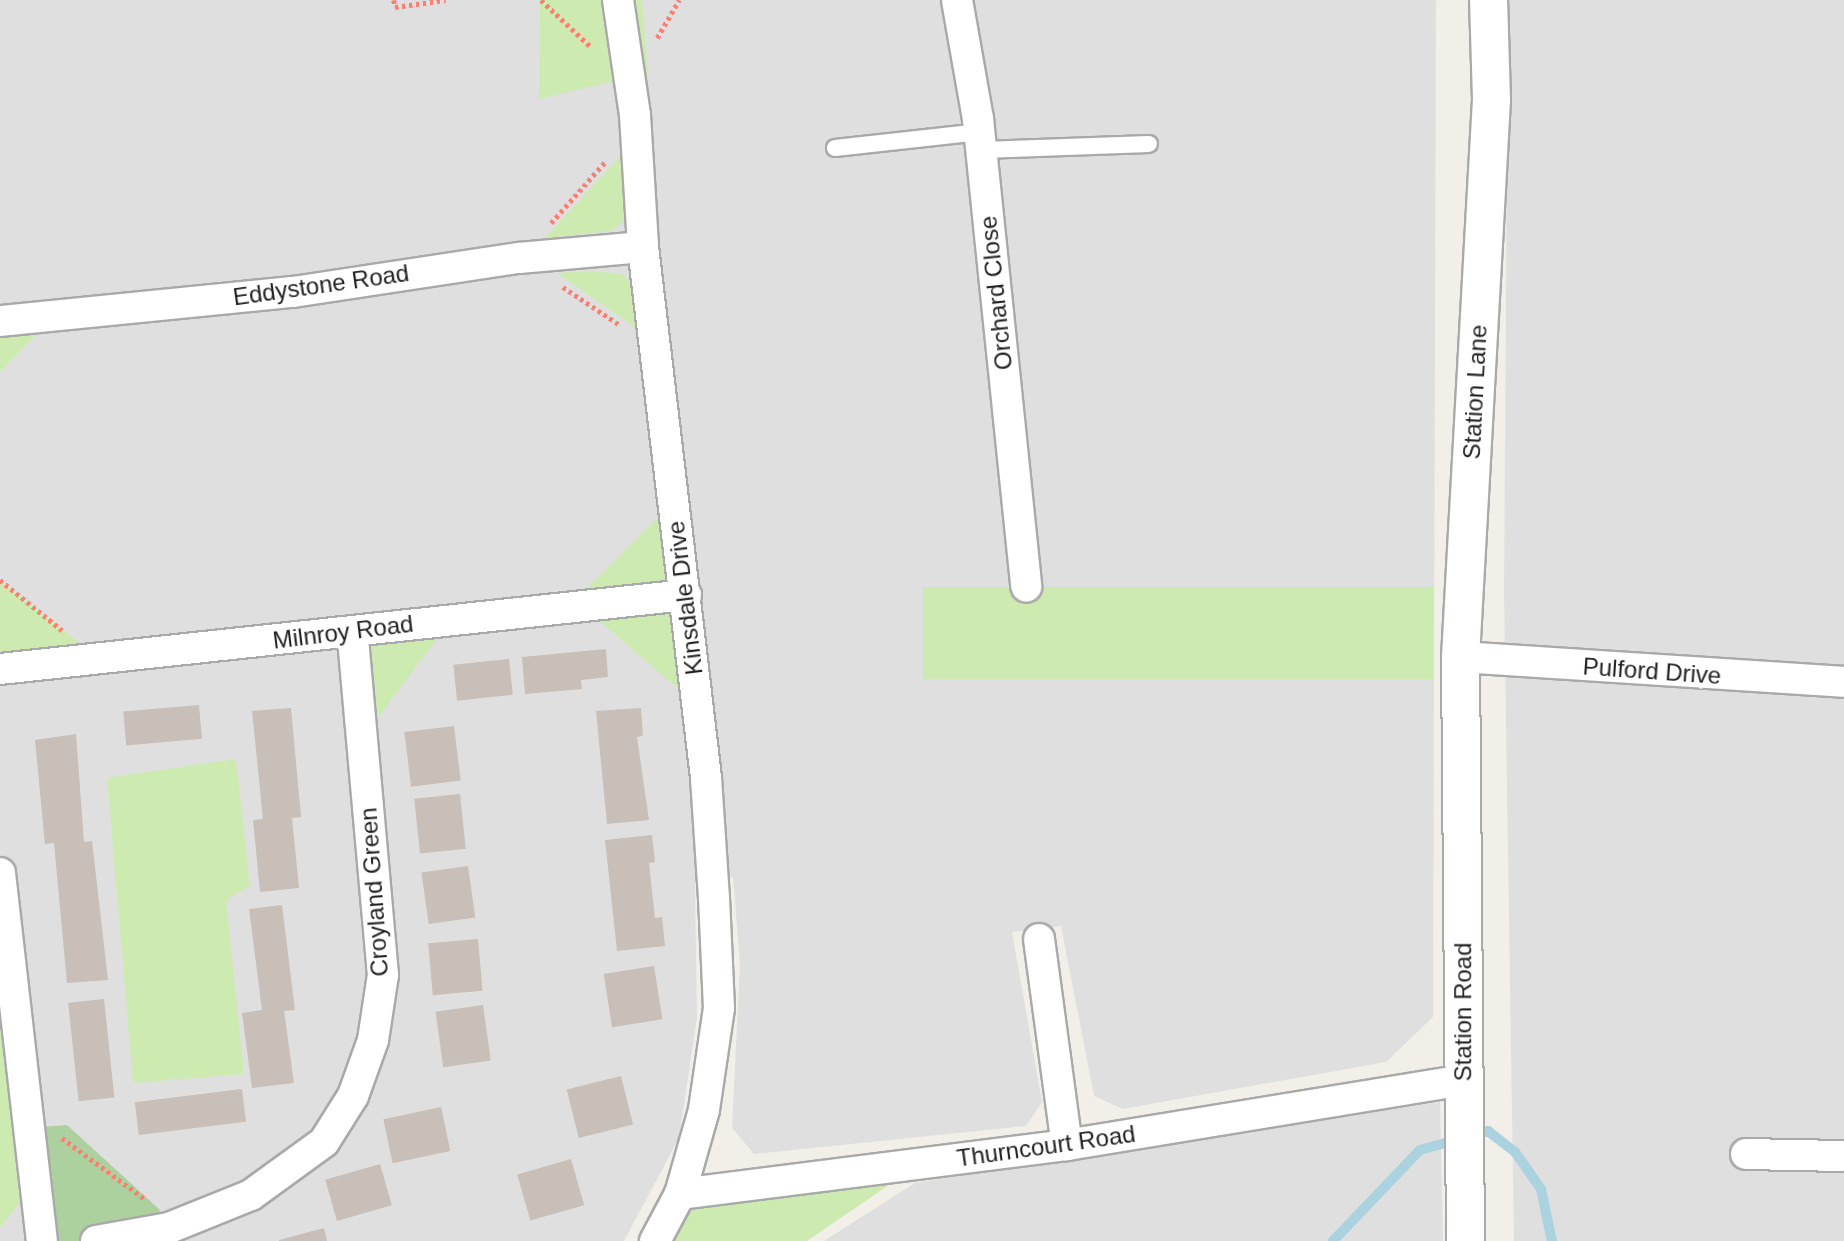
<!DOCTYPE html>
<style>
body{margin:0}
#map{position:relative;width:1844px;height:1241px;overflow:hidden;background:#f2efe9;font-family:Helvetica,sans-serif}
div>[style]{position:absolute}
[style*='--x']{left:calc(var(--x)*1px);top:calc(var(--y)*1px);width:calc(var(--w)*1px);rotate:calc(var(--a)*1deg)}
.residential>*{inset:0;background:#e0dfdf}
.grass>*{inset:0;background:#cdebb0;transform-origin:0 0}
.forest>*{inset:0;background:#add19e}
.stream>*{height:10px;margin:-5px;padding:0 5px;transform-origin:5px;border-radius:5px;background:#aad3df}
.building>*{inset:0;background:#c7bfb8;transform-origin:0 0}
.path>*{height:4.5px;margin-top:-2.25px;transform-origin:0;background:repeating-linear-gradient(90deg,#fa8072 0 3.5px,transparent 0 7px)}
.roads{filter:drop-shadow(2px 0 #a9a9a9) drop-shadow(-2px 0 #a9a9a9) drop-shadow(0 2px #a9a9a9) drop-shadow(0 -2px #a9a9a9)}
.service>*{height:16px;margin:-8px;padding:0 8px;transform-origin:8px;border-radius:8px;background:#fff}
.minor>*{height:30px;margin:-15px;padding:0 15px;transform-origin:15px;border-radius:15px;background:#fff}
.tertiary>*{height:37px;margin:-18.5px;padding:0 18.5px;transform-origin:18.5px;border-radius:18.5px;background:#fff}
span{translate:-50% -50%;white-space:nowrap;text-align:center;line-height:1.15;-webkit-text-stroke:6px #fff;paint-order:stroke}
.street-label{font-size:24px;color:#222}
</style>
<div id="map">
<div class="residential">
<i style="clip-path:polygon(0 0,1436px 0,1433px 1017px,1386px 1062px,1123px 1109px,1094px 1096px,1061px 926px,1012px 932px,1042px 1102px,1026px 1126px,754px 1154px,732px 1128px,740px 965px,733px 877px,695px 883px,697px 1017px,679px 1138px,624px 1241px,0 1241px)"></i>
<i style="clip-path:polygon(1508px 0,1844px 0,1844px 1241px,1514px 1241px,1504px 594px)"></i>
<i style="clip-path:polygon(1440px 1102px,1443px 1241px,824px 1241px,915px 1183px)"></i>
</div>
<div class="grass">
<i style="clip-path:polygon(540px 0,642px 0,648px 73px,539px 99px)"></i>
<i style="clip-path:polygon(627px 149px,627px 218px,612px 231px,545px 238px)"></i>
<i style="clip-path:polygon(591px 271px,623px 274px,636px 292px,639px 330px,557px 273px)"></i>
<i style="clip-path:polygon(56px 315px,0 372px,0 319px)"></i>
<i style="clip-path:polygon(674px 501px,685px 592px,568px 608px)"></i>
<i style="clip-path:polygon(0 580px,96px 656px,0 669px)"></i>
<i style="left:1434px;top:587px;width:92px;height:511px;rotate:90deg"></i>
<i style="clip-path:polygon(686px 604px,698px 706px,595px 617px)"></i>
<i style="clip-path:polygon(451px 620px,366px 734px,352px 631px)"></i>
<i style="clip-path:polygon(236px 759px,250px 886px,226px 900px,244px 1074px,133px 1083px,107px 778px)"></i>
<i style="clip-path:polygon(0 1019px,20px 1202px,0 1228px)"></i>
<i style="clip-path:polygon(921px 1163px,807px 1241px,652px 1241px,680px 1194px)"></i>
</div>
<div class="forest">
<i style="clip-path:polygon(67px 1125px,159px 1209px,169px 1228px,100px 1241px,42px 1241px,28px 1128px)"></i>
</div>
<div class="stream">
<i style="--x:1333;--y:1241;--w:126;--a:-46.3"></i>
<i style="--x:1420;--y:1150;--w:71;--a:-15.6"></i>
<i style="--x:1488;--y:1131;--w:34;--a:38"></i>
<i style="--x:1515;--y:1152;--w:45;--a:54.9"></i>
<i style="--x:1541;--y:1189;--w:53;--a:78.1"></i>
</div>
<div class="building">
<i style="clip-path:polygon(606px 649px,608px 677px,581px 680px,582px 689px,525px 694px,522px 657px)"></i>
<i style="left:509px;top:659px;width:36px;height:56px;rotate:84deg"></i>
<i style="left:199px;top:705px;width:34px;height:76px;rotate:85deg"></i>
<i style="clip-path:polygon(291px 708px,301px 817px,292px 818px,299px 888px,260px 892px,253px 820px,263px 819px,252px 711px)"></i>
<i style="clip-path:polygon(641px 708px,643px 736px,637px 737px,649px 820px,607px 824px,596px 711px)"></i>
<i style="left:454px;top:726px;width:55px;height:50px;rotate:83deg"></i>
<i style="clip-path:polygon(76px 734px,84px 842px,92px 841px,108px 980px,67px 983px,54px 843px,45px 844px,35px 740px)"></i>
<i style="left:460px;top:794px;width:55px;height:46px;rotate:84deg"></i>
<i style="clip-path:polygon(652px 835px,655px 862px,649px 863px,655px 918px,662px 917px,665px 946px,617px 951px,605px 840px)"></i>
<i style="left:468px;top:866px;width:52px;height:47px;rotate:82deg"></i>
<i style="clip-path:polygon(282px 905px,295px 1010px,284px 1011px,294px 1083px,252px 1088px,242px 1013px,262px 1010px,249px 909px)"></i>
<i style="left:478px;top:939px;width:52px;height:50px;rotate:85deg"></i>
<i style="left:654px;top:966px;width:54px;height:51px;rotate:81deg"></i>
<i style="left:104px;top:999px;width:99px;height:36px;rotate:84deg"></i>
<i style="left:483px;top:1005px;width:56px;height:48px;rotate:82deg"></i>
<i style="left:621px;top:1076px;width:50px;height:56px;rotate:76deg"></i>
<i style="left:242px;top:1089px;width:33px;height:108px;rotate:83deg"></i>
<i style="left:441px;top:1107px;width:45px;height:59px;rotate:78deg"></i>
<i style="left:571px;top:1159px;width:48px;height:56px;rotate:74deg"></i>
<i style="left:380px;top:1164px;width:43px;height:57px;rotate:74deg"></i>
<i style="clip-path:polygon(324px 1228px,327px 1241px,279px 1241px,279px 1240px)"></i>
</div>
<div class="path">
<i style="--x:394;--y:0;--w:7;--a:82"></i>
<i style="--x:395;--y:7;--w:51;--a:-7.8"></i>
<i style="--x:541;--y:0;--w:69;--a:43.2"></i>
<i style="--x:657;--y:38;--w:44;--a:-59.9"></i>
<i style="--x:551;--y:223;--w:81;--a:-48.5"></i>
<i style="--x:563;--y:287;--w:69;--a:33.7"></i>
<i style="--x:0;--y:580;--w:80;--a:38.9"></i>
<i style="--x:62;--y:1138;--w:103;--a:36.3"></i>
</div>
<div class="roads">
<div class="service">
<i style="--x:835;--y:148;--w:146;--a:-6.3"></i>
<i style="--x:982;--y:150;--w:167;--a:-2.1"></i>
</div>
<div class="minor">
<i style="--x:618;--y:0;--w:116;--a:81.6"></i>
<i style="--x:635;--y:115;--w:132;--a:86.5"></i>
<i style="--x:643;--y:247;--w:535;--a:83.23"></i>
<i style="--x:706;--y:778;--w:120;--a:86.2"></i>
<i style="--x:714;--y:898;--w:110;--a:87.4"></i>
<i style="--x:719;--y:1008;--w:103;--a:98.4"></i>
<i style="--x:704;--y:1110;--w:87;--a:105.9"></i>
<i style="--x:957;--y:0;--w:121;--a:80"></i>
<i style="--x:978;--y:119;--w:470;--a:84.1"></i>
<i style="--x:0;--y:321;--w:294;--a:-5.7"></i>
<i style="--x:293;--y:292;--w:229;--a:-8.6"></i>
<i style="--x:519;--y:258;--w:124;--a:-5.1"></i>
<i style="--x:1460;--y:657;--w:385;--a:3.7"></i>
<i style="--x:0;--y:669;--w:690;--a:-6.16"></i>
<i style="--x:0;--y:873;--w:370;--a:83.5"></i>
<i style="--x:1039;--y:939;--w:208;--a:82.3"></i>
<i style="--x:1746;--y:1154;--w:98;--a:1.2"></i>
<i style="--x:96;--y:1241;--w:74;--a:-10.1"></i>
<i style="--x:169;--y:1228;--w:88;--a:-21.9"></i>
<i style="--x:251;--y:1195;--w:90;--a:-36"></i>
<i style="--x:324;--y:1142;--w:54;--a:-57.8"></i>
<i style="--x:353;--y:1096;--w:59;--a:-70.3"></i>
<i style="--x:373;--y:1040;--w:66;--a:-81.3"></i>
<i style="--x:383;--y:975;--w:345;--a:-95.1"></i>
<i style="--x:655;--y:1241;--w:53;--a:-62"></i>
<i style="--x:680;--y:1194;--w:390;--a:-7.2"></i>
<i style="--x:1067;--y:1145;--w:401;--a:-9.3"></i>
</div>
<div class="tertiary">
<i style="--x:1465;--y:1241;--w:584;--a:-90.49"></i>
<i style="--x:1460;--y:657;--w:559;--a:-86.82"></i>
<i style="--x:1491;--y:99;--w:99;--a:-91.7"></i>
</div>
</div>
<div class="street-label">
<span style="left:321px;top:285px;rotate:-8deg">Eddystone Road</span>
<span style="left:996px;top:293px;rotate:-96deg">Orchard Close</span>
<span style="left:1475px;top:392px;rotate:-87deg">Station Lane</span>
<span style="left:685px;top:598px;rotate:-97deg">Kinsdale Drive</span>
<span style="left:343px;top:632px;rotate:-7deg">Milnroy Road</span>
<span style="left:1652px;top:671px;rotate:4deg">Pulford Drive</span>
<span style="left:374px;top:892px;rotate:-94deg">Croyland Green</span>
<span style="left:1463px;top:1012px;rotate:-90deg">Station Road</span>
<span style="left:1046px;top:1146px;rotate:-8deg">Thurncourt Road</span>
</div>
</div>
